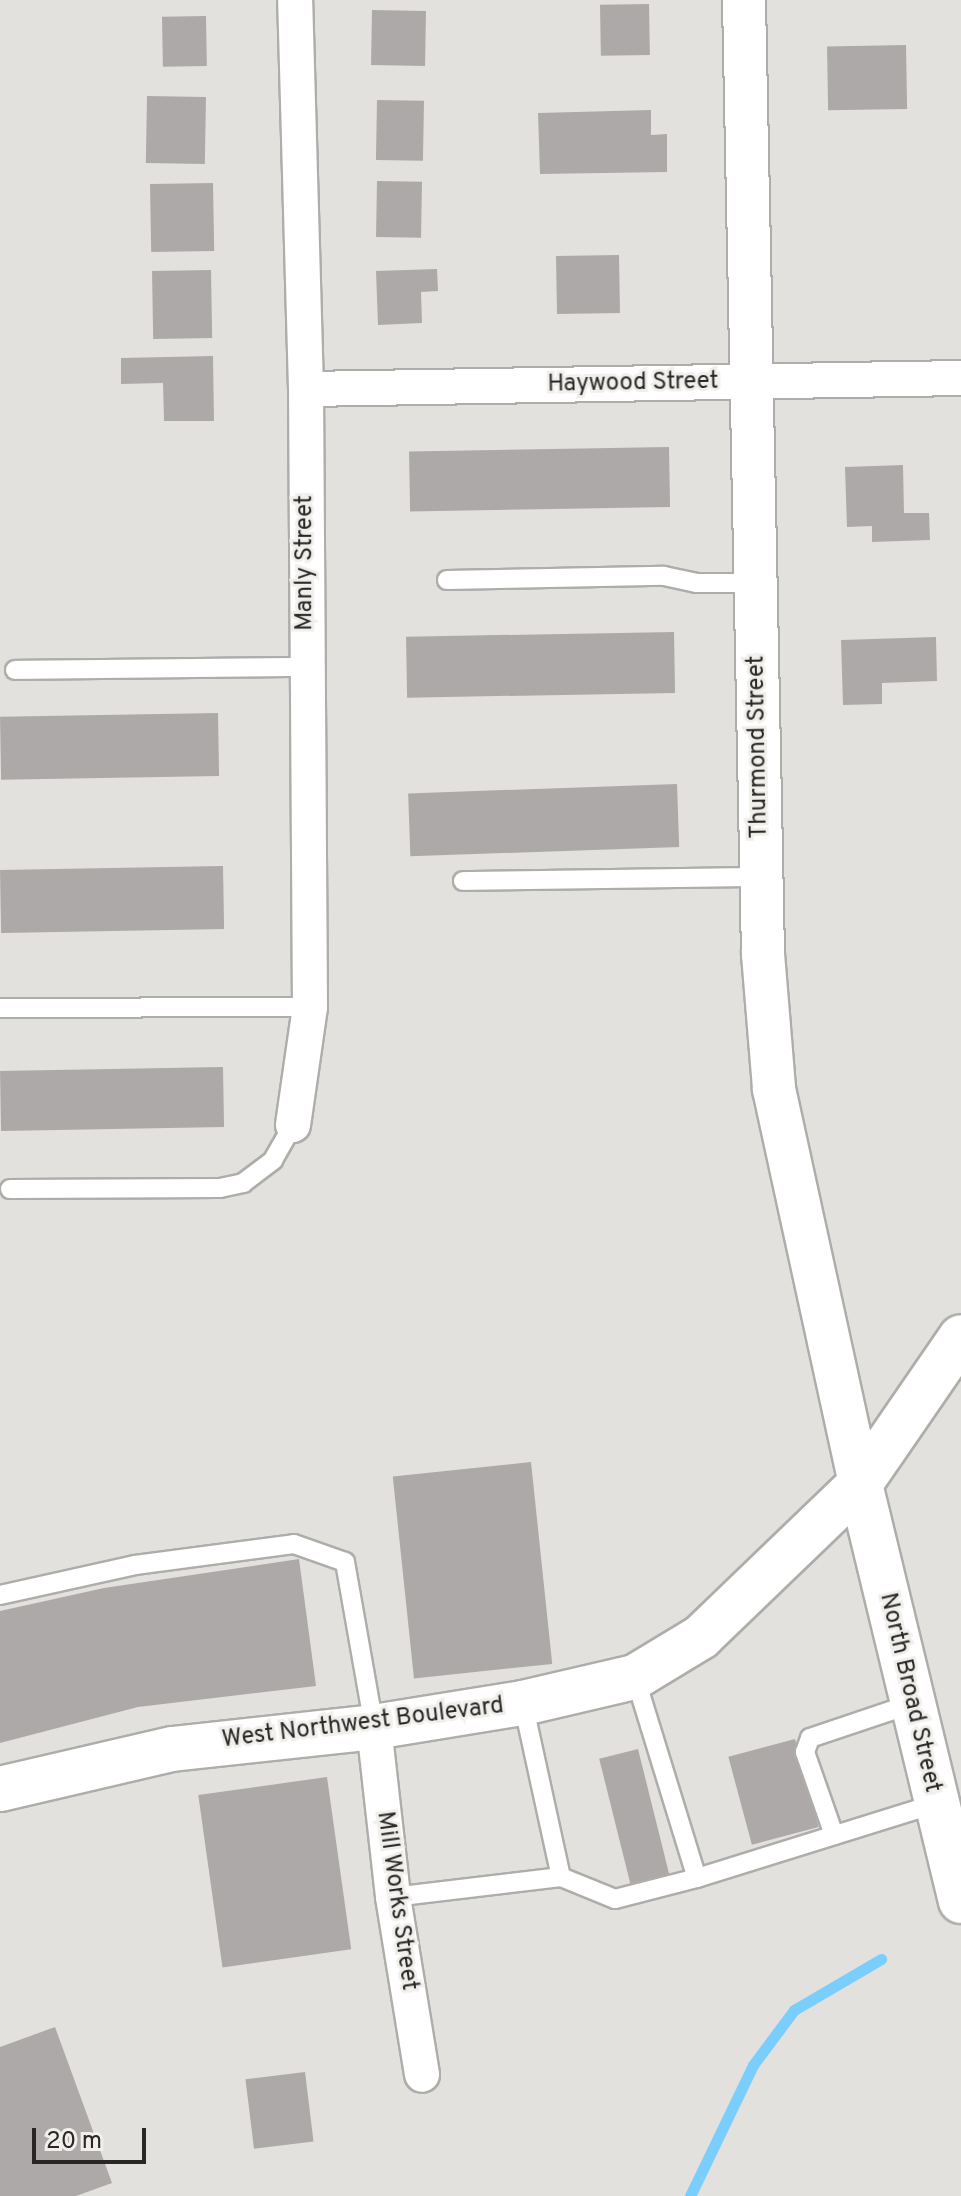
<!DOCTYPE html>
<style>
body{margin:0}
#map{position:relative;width:961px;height:2196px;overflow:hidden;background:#e3e1de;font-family:Overpass,sans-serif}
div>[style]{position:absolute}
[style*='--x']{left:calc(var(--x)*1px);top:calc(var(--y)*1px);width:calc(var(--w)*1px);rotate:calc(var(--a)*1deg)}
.stream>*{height:11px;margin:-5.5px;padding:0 5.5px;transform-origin:5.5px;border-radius:5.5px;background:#7acefe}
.building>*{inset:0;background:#ada9a8;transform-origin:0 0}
.roads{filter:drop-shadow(2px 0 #aeadaa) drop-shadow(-2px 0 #aeadaa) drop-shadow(0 2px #aeadaa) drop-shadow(0 -2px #aeadaa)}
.service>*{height:18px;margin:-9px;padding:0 9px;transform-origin:9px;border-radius:9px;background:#fff}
.minor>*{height:34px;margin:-17px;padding:0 17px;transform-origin:17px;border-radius:17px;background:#fff}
.tertiary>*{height:42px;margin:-21px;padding:0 21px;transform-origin:21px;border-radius:21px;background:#fff}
.secondary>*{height:44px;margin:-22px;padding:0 22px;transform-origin:22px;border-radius:22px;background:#fff}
span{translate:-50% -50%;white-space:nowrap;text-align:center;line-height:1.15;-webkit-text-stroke:6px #f1efec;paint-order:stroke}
.street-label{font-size:24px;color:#282726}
.scale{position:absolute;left:32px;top:2128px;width:114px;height:36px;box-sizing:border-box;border:4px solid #282726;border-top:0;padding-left:10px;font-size:24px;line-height:28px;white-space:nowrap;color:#282726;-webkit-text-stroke:6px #f1efec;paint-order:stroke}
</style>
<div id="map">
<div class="stream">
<i style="--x:690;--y:2196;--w:145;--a:-64.3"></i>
<i style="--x:753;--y:2065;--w:69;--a:-53.3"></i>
<i style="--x:794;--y:2010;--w:101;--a:-30.4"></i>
</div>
<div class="building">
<i style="left:649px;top:4px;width:51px;height:49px;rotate:89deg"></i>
<i style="left:372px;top:10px;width:54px;height:55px;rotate:1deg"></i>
<i style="left:206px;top:16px;width:50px;height:44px;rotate:89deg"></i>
<i style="left:906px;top:45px;width:64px;height:79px;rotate:89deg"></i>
<i style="left:147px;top:96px;width:59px;height:67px;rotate:1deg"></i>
<i style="left:377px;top:100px;width:47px;height:60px;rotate:1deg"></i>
<i style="clip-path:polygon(651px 110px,651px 135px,667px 134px,667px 172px,540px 174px,538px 113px)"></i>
<i style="left:377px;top:181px;width:45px;height:56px;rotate:1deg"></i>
<i style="left:213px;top:183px;width:68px;height:63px;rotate:89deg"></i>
<i style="left:619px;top:255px;width:58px;height:63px;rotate:89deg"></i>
<i style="clip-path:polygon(437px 269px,438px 291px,421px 292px,422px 323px,378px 325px,376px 271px)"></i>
<i style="left:211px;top:270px;width:68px;height:59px;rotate:89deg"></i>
<i style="clip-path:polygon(213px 356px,214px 421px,164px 421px,163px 383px,121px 384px,121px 358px)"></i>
<i style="left:669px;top:447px;width:60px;height:260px;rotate:89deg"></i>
<i style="clip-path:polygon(903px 465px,904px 513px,929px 513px,930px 540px,872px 542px,872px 526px,847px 527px,845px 467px)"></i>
<i style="left:674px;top:632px;width:61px;height:268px;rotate:89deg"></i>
<i style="clip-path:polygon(936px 637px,937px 681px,882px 683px,882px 704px,843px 705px,841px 640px)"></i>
<i style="left:218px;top:713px;width:63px;height:218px;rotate:89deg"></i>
<i style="left:677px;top:784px;width:63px;height:269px;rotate:88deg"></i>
<i style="left:223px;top:866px;width:63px;height:223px;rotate:89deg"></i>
<i style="left:223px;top:1067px;width:60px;height:223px;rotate:89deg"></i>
<i style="left:531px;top:1462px;width:203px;height:139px;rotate:84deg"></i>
<i style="clip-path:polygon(299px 1559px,316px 1686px,138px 1707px,0 1743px,0 1611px,104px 1588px)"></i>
<i style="left:795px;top:1739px;width:91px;height:69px;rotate:75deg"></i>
<i style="left:638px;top:1749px;width:136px;height:40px;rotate:76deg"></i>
<i style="left:327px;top:1777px;width:174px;height:130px;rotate:82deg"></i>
<i style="clip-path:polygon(55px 2027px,112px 2183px,76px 2196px,0 2196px,0 2047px)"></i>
<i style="left:305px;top:2072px;width:70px;height:60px;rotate:83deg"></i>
</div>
<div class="roads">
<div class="service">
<i style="--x:447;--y:580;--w:217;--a:-1.1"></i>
<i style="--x:664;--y:576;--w:33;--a:12"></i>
<i style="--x:696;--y:583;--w:61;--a:0"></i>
<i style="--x:15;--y:670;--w:291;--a:-0.6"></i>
<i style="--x:463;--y:881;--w:298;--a:-0.8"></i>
<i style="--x:0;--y:1008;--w:310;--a:-0.2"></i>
<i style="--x:10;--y:1189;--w:210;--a:-0.3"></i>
<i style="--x:220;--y:1188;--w:24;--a:-12"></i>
<i style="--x:243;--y:1183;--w:38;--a:-37"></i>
<i style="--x:273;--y:1160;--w:40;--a:-60.3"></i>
<i style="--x:0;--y:1595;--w:138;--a:-12.5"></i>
<i style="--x:135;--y:1565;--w:160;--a:-7.5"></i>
<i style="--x:294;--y:1544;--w:54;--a:19.4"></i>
<i style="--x:345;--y:1562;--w:168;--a:80"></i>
<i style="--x:635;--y:1677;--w:210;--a:72.9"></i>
<i style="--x:697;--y:1878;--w:248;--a:-17.3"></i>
<i style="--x:523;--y:1703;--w:178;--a:77.7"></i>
<i style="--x:561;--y:1877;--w:58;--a:22.2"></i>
<i style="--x:615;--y:1899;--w:85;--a:-14.4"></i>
<i style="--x:834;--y:1835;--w:88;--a:-109.3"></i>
<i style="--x:805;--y:1752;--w:15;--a:-70"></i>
<i style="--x:810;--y:1738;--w:107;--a:-18.6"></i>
<i style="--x:393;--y:1897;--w:169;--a:-6.8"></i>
</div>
<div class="minor">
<i style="--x:306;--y:389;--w:655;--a:-0.96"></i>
<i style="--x:293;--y:1125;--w:119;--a:-81.8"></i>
<i style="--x:310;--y:1007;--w:618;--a:-90.37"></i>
<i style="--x:306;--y:389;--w:389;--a:-91.6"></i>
<i style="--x:374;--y:1727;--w:171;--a:83.6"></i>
<i style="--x:393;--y:1897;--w:180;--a:80.7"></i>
</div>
<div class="tertiary">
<i style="--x:744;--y:0;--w:954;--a:88.86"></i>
<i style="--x:763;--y:954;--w:135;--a:85.3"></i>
<i style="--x:774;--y:1089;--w:404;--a:77.7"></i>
</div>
<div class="secondary">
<i style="--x:860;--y:1484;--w:429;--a:76.4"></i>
<i style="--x:0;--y:1789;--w:177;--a:-13.1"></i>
<i style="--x:172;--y:1749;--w:203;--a:-6.2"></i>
<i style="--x:374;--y:1727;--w:151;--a:-9.2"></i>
<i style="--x:523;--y:1703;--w:115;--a:-13.1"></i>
<i style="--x:635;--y:1677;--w:77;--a:-31.2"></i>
<i style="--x:701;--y:1637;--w:221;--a:-43.9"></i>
<i style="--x:860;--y:1484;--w:178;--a:-55.5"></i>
</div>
</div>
<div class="street-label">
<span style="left:633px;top:384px;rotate:-1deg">Haywood Street</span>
<span style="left:306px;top:563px;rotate:-90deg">Manly Street</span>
<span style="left:759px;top:747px;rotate:-91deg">Thurmond Street</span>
<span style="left:909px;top:1693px;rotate:77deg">North Broad Street</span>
<span style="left:363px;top:1724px;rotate:-7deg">West Northwest Boulevard</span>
<span style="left:396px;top:1901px;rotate:82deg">Mill Works Street</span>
</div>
<div class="scale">20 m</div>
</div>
